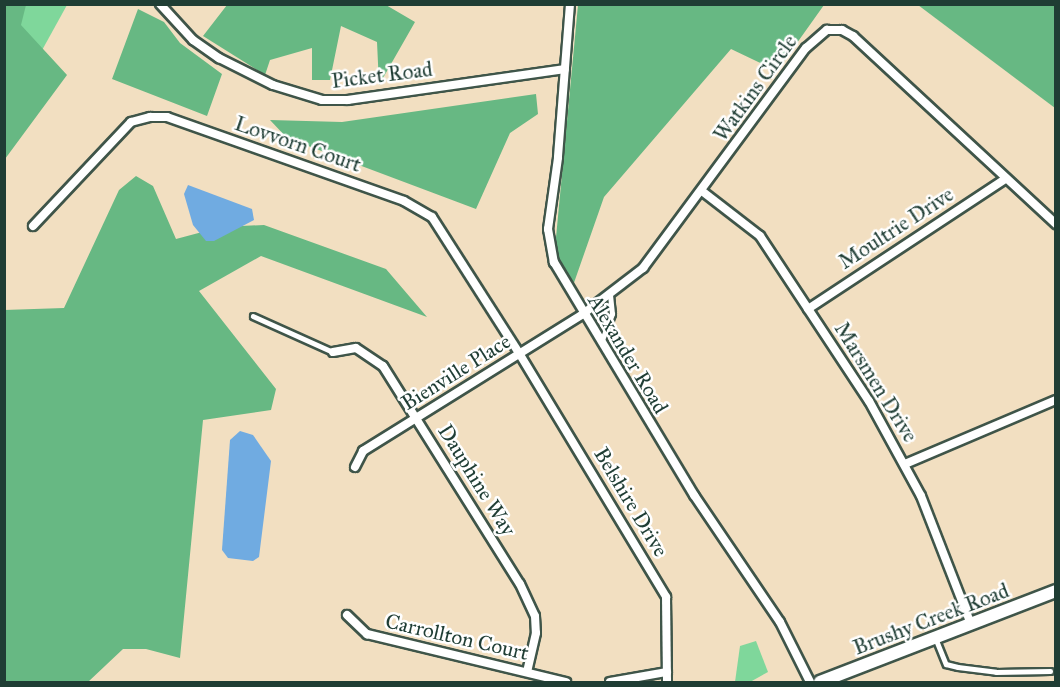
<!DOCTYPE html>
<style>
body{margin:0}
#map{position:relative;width:1060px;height:687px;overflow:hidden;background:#f2dfc1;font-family:"IM FELL Great Primer",serif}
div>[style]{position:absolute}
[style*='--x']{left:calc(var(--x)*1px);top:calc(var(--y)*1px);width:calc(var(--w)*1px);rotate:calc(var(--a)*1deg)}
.green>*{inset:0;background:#7fd79b}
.forest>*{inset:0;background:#67b883}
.water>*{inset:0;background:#70abe1}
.roads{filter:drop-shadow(2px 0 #3f5549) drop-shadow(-2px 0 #3f5549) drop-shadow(0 2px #3f5549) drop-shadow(0 -2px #3f5549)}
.service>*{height:4.5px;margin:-2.25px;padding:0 2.25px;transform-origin:2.25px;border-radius:2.25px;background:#fff}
.minor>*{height:8px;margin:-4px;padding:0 4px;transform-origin:4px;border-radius:4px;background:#fff}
.secondary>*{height:12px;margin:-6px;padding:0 6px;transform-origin:6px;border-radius:6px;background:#fff}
span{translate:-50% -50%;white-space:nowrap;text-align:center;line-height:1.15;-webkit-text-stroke:5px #fff;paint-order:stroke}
.street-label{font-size:21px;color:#1f3d34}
.frame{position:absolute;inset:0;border:6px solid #1f3d34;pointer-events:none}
</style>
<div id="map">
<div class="green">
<i style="clip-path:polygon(5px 5px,67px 5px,9px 110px)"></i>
<i style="clip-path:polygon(756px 641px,768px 672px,750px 682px,735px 682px,740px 646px)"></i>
</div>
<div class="forest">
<i style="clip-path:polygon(5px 4px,26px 5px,21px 25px,67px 75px,5px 159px)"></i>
<i style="clip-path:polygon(227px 5px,386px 5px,415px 22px,379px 85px,377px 42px,341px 26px,330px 80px,312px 80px,312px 48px,270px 60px,265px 75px,203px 36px)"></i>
<i style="clip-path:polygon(578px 5px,824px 5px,777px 71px,731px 49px,604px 197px,569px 297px,555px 248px)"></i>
<i style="clip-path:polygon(918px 5px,1055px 5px,1055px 108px)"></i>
<i style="clip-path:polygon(138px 9px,164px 22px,180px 43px,222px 74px,207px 116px,112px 79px)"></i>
<i style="clip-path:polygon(536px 94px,538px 114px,510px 133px,476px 209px,287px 138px,270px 120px,342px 122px)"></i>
<i style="clip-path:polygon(136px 176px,153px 186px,176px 239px,221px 227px,264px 225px,386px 269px,427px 317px,261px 256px,199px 291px,276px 389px,271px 410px,203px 420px,180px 658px,146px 649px,123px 649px,88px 682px,5px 682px,4px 310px,64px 308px,119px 190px)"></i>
</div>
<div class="water">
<i style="clip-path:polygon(188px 185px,252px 209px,254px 220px,214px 241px,206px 241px,193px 225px,184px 194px)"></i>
<i style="clip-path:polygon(240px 431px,253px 435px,271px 461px,259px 557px,253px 561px,228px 558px,222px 550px,230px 440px)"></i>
</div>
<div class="roads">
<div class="service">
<i style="--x:253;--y:316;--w:88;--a:24.2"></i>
<i style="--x:602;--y:340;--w:28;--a:-69"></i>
<i style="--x:612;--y:314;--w:19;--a:-96"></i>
<i style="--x:936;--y:639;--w:27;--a:68"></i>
<i style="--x:946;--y:664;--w:12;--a:14"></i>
<i style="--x:958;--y:667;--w:38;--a:7"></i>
<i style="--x:996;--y:672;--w:54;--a:-1.1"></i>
</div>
<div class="minor">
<i style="--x:160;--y:4;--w:49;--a:47.5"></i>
<i style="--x:193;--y:40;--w:32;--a:35"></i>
<i style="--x:219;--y:58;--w:60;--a:26.6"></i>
<i style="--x:273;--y:85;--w:51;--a:17"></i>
<i style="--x:322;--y:100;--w:26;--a:0"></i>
<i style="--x:348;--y:100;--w:219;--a:-8.1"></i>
<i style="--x:570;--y:4;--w:154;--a:94.5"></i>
<i style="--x:558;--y:158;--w:72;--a:98"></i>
<i style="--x:548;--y:229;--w:34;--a:80"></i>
<i style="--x:554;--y:262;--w:272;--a:59"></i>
<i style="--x:694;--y:495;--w:153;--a:55.9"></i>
<i style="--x:780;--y:622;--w:67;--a:63.4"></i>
<i style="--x:702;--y:191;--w:73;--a:37.8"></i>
<i style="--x:760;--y:236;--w:198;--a:56.6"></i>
<i style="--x:869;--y:401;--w:108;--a:61.3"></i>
<i style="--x:921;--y:496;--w:137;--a:68.7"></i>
<i style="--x:33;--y:226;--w:143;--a:-46.7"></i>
<i style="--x:131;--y:122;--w:20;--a:-15"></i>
<i style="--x:150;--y:117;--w:17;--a:0"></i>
<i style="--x:167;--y:117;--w:251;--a:19.5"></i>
<i style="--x:404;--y:201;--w:32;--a:30"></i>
<i style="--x:432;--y:217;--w:161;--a:57.4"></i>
<i style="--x:519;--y:353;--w:285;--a:58.9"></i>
<i style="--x:666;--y:597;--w:85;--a:89.3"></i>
<i style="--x:808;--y:309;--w:236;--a:-33.4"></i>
<i style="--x:333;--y:352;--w:23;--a:-10"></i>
<i style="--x:356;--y:348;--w:32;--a:34"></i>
<i style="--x:383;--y:366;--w:257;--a:57.9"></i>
<i style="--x:520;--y:584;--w:35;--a:65"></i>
<i style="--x:535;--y:616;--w:17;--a:87"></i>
<i style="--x:536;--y:633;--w:39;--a:103"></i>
<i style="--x:905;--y:464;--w:164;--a:-23"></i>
<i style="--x:355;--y:467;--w:18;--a:-63"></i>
<i style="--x:363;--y:451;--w:259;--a:-31.9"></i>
<i style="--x:583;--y:314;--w:76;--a:-37.5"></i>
<i style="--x:643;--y:268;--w:274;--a:-53.5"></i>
<i style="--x:806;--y:48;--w:28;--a:-41"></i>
<i style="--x:827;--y:30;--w:15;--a:0"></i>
<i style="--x:842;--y:30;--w:13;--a:29"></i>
<i style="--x:853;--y:36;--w:277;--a:42.8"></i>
<i style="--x:347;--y:615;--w:28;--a:44"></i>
<i style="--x:367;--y:634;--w:205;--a:13.6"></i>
<i style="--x:610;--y:682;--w:58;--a:-10"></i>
</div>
<div class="secondary">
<i style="--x:820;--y:682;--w:253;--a:-21.1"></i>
</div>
</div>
<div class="street-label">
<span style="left:382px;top:75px;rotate:-7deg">Picket Road</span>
<span style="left:755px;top:88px;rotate:-54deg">Watkins Circle</span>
<span style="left:298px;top:144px;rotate:19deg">Lovvorn Court</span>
<span style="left:896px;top:228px;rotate:-33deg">Moultrie Drive</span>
<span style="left:628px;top:354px;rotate:59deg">Alexander Road</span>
<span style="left:456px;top:372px;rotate:-32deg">Bienville Place</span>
<span style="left:876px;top:382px;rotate:58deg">Marsmen Drive</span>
<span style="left:477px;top:480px;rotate:58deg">Dauphine Way</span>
<span style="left:631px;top:502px;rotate:59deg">Belshire Drive</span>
<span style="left:931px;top:619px;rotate:-21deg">Brushy Creek Road</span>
<span style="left:457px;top:637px;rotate:13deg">Carrollton Court</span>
</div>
<div class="frame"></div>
</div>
